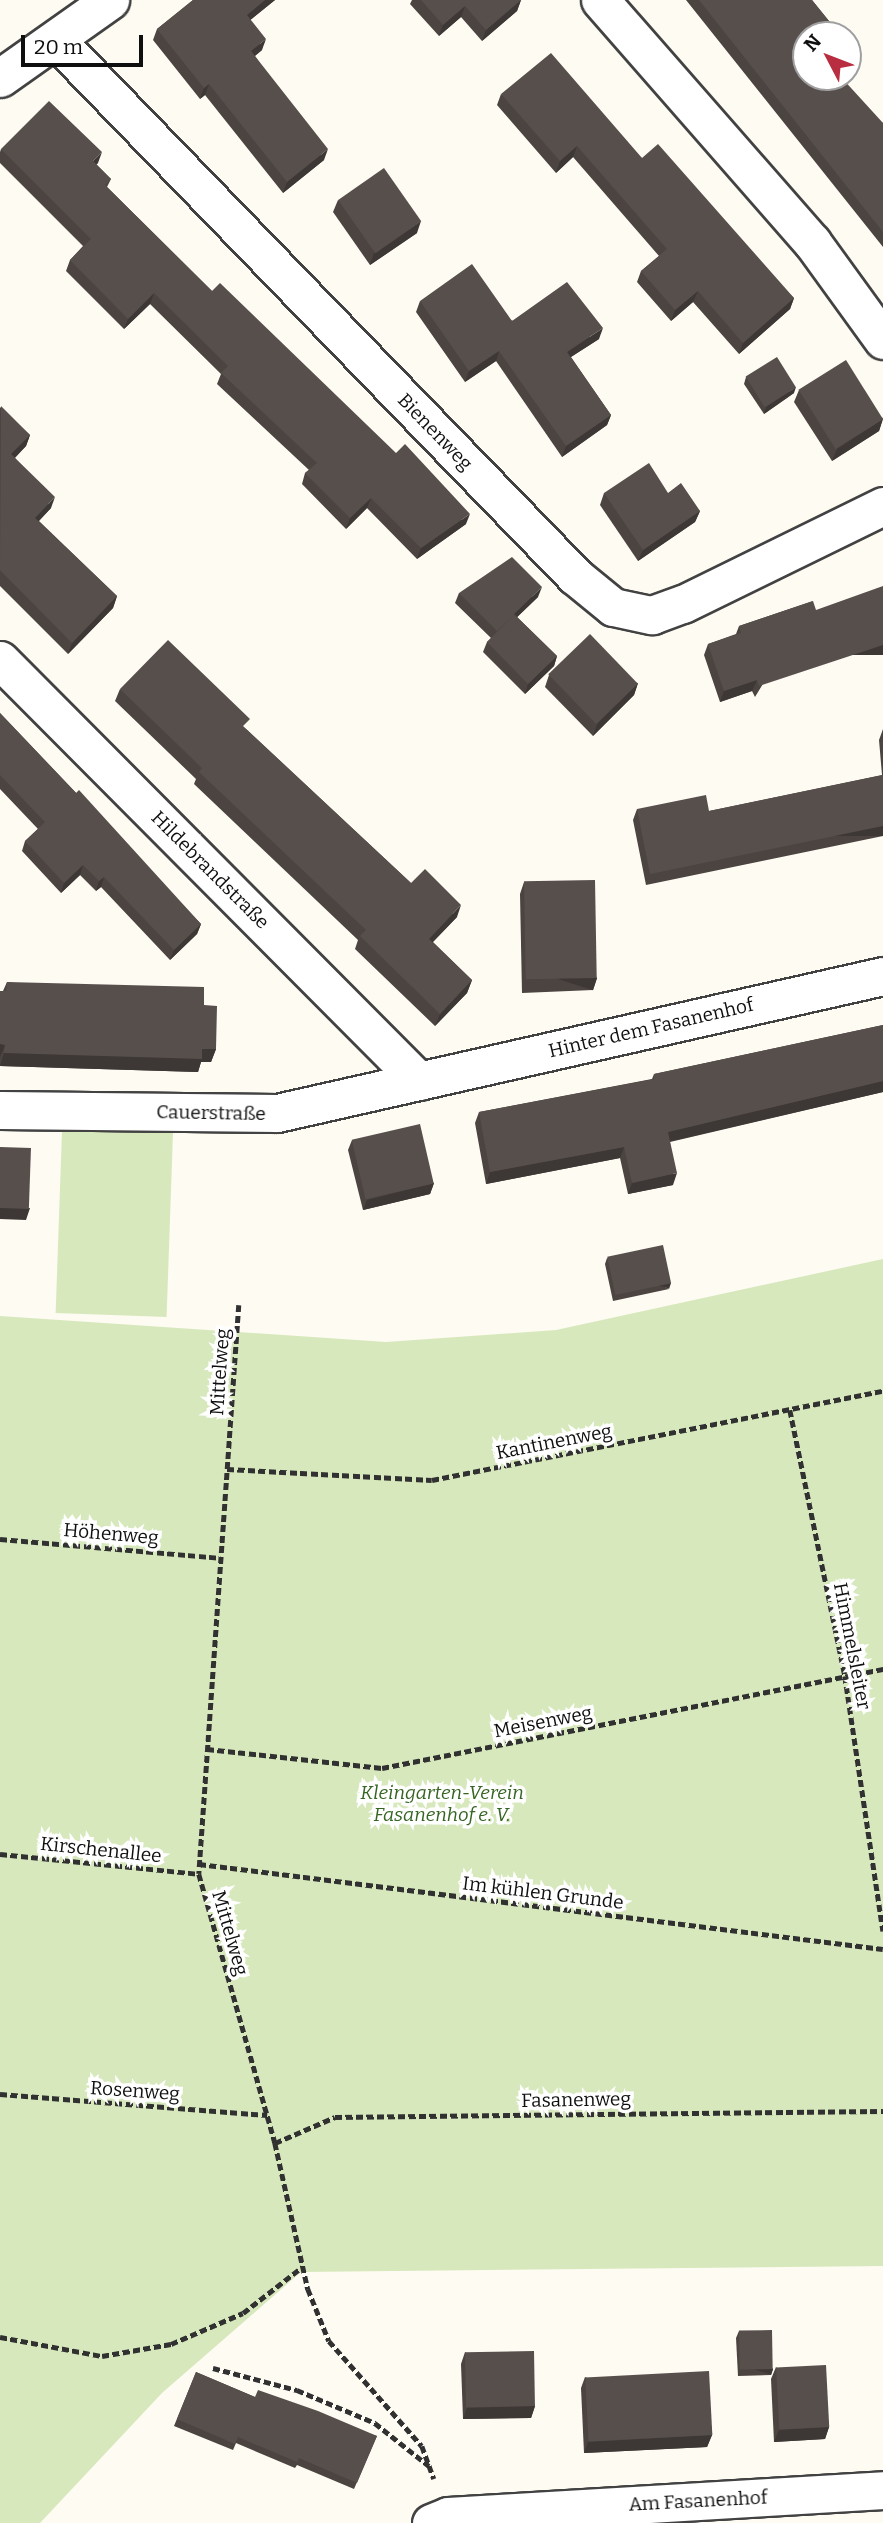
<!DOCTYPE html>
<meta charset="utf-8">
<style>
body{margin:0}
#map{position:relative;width:883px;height:2523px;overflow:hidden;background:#fefbf2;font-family:Bitter,serif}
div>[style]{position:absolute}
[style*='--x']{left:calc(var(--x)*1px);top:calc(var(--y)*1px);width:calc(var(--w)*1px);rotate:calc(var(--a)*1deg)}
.green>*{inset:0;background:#d7e8bd;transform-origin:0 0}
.path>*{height:4.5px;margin-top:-2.25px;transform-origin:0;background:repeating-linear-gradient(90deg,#313131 0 7px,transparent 0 10.5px)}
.roads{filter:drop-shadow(2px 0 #424242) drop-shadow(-2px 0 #424242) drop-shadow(0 2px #424242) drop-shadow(0 -2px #424242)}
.street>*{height:37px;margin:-18.5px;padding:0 18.5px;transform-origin:18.5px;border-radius:18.5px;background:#fff}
.wall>*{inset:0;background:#4b4441}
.shaded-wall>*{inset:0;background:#3d3735;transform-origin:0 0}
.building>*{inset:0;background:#574f4c;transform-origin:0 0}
span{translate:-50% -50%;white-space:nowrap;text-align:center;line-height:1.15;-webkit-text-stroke:7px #fff;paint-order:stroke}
.street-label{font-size:19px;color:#0f0f0f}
.park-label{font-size:19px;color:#366422;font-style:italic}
.north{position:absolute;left:792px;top:21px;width:70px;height:70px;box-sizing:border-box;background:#fff;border:2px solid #9f9f9f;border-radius:50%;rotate:312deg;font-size:19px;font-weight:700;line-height:28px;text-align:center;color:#0f0f0f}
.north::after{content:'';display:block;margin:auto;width:24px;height:32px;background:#b92d41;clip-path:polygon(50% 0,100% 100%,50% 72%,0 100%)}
.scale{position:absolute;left:21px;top:35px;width:122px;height:32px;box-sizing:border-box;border:4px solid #0f0f0f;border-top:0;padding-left:9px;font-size:21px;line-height:24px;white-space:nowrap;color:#0f0f0f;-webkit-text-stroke:5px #fff;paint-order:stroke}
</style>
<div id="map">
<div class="green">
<i style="left:173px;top:1133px;width:184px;height:111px;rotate:92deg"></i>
<i style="clip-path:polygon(883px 1259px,883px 2266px,301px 2272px,162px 2393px,40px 2523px,0 2523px,0 1316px,386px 1342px,556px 1330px)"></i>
</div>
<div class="path">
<i style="--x:239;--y:1305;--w:570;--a:94.02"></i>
<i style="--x:199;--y:1874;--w:280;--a:74.2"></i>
<i style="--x:275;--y:2143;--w:150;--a:77.3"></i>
<i style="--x:308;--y:2289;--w:56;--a:68"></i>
<i style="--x:329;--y:2341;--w:140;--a:48.5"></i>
<i style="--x:422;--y:2446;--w:35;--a:70"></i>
<i style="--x:790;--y:1410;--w:272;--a:78.3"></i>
<i style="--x:845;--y:1676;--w:258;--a:81.5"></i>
<i style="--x:227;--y:1469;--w:205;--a:3.1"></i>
<i style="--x:432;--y:1480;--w:460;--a:-11.2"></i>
<i style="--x:0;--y:1539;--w:221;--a:4.9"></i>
<i style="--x:207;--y:1749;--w:176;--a:6.2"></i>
<i style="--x:382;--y:1768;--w:511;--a:-11.18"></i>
<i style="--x:0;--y:1854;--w:200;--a:5.7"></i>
<i style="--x:199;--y:1864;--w:689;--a:7.08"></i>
<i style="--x:0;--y:2094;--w:268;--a:4.5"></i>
<i style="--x:275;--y:2143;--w:65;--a:-23.4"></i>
<i style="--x:335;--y:2117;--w:548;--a:-0.63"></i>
<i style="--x:0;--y:2337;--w:104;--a:10.6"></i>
<i style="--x:102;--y:2356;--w:70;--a:-9.9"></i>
<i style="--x:171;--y:2344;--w:78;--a:-23.3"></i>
<i style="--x:243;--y:2313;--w:75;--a:-37.9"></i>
<i style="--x:213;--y:2368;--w:87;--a:14.7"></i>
<i style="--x:297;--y:2390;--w:85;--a:22.9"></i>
<i style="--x:375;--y:2423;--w:69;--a:38.5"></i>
</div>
<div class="roads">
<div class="street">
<i style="--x:600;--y:0;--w:322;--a:48.8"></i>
<i style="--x:812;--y:242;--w:121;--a:54.1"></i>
<i style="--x:56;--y:40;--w:746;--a:45.92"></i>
<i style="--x:575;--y:576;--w:49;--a:39.2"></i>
<i style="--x:613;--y:607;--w:40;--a:12"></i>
<i style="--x:652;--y:615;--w:33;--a:-20"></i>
<i style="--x:683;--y:604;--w:223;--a:-26.1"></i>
<i style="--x:0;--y:78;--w:135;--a:-35.3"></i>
<i style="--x:0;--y:660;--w:594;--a:45.14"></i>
<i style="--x:0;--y:1110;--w:277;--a:0.6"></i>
<i style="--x:277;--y:1113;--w:621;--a:-12.74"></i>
<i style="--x:431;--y:2523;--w:18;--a:-22"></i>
<i style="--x:448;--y:2516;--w:436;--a:-3.4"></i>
</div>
</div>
<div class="wall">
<i style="clip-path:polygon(193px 0,275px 0,250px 20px,262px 50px,255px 56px,324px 160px,283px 193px,205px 95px,200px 99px,153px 40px,157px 29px)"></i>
<i style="clip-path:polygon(412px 0,521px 0,517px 11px,482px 41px,461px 17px,439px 36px,410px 4px)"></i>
<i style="clip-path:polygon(686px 0,812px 0,833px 26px,830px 35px,806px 35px,806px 77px,883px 123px,883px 247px)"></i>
<i style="clip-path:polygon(501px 94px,642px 158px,794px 298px,790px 309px,739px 354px,693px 302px,671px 321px,637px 282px,641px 271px,659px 256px,573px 157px,556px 173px,497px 105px)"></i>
<i style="clip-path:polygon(1px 149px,98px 163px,96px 164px,111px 179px,107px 187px,212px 291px,466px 524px,417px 559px,367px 508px,346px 529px,302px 484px,305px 473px,309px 470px,217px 384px,221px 374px,150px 304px,124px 329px,66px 271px,70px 260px,83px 246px,0 163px,0 152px)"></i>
<i style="clip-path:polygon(338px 200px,417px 233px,370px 265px,333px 212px)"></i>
<i style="clip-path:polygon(420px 301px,599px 339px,571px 357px,611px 415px,607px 425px,562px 457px,496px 361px,465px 382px,416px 312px)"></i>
<i style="clip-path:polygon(746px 377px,794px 393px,764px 414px,744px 384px)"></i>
<i style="clip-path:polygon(799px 390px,883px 418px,879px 431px,832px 461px,794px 402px)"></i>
<i style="clip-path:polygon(0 407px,30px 435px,26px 446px,15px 458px,51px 508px,39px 521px,117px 596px,113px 608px,68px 654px,0 586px)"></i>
<i style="clip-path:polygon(604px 493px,668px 493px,700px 511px,695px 522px,638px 561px,600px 505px)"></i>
<i style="clip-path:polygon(459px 593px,538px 597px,517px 617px,557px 656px,554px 666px,525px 694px,483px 652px,487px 642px,491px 638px,455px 603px)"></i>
<i style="clip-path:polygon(813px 601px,755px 697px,752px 691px,720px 702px,704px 655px,708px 644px,736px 634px,739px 626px)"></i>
<i style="clip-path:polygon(549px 675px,638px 683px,634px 695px,593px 736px,545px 687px)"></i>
<i style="clip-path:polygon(120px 689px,246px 729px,411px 883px,457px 917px,433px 942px,472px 980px,467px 993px,435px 1026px,355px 949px,358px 940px,194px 784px,196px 779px,115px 701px)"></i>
<i style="clip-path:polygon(0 713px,201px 924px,197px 934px,170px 960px,101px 887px,96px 891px,80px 875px,61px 893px,22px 851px,25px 841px,38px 829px,0 789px)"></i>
<i style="clip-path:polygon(883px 729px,883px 836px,646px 885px,633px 820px,637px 809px,709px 811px,882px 775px,879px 740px)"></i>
<i style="clip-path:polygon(524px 882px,597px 978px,593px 990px,522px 993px,520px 894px)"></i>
<i style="clip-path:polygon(7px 982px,204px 1005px,216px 1049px,211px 1062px,201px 1062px,198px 1072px,0 1066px,0 991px,3px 991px)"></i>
<i style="clip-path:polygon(883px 1025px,883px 1092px,670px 1142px,673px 1185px,628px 1194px,620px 1158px,486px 1184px,475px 1123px,479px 1112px,652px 1079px,654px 1074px)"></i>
<i style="clip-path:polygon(352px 1140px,434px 1183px,430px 1194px,363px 1210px,348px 1150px)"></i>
<i style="clip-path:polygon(607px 1258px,669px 1289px,613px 1301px,605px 1264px)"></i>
<i style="clip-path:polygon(739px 2331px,773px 2369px,771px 2375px,738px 2376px,736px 2338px)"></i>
<i style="clip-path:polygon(465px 2352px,535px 2406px,531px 2418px,463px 2419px,461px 2364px)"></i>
<i style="clip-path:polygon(776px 2367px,829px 2427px,825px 2439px,774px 2442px,771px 2379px)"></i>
<i style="clip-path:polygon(196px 2372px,255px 2397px,377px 2436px,354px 2489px,297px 2465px,295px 2468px,236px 2443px,233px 2450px,174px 2426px)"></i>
<i style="clip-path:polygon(585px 2377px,712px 2435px,707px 2447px,584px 2453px,581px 2388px)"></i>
</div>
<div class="shaded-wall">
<i style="clip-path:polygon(265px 0,275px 0,243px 26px,247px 15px)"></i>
<i style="clip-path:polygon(521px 0,517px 11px,482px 41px,486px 30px)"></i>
<i style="clip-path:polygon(465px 6px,461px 17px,439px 36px,443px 25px)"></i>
<i style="clip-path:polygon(833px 26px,830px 35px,822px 35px)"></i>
<i style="clip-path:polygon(266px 39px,262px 50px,247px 62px,251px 51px)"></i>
<i style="clip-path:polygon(209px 84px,205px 95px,200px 99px,204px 88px)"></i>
<i style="clip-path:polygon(577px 146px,573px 157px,556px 173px,560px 161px)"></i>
<i style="clip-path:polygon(328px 149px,324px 160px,283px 193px,287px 182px)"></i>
<i style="clip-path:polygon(102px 152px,98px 163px,89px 172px,93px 161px)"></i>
<i style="clip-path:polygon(421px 221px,417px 233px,370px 265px,374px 253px)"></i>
<i style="clip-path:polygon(698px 291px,693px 302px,671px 321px,675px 310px)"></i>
<i style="clip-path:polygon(154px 293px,150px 304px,124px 329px,128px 319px)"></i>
<i style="clip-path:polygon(794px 298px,790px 309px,739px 354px,743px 343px)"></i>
<i style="clip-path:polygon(603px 328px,599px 339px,563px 362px,567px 352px)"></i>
<i style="clip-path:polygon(499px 351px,496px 361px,465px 382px,469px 371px)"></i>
<i style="clip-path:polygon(796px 387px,794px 393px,764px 414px,766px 407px)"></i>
<i style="clip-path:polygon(611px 415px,607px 425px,562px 457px,566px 446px)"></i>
<i style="clip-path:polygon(883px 419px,879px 431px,832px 461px,837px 449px)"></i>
<i style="clip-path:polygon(30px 435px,26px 446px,7px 465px,11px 454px)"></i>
<i style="clip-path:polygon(55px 497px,51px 508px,31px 529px,35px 518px)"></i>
<i style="clip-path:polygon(371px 498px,367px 508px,346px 529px,350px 518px)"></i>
<i style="clip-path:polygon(700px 511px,695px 522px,638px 561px,643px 550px)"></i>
<i style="clip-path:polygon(470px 514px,466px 524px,417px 559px,421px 548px)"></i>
<i style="clip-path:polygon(542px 587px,538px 597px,510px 624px,514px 614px)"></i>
<i style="clip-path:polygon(117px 596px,113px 608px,68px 654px,72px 643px)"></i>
<i style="left:883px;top:645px;width:10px;height:131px;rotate:90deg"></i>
<i style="clip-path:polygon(557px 656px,554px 666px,525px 694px,528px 684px)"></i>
<i style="clip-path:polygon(757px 680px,752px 691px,720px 702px,724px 691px)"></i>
<i style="clip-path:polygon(638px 683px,634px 695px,593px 736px,597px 724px)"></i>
<i style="left:883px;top:826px;width:10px;height:238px;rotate:90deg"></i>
<i style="clip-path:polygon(83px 865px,80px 875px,61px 893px,64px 883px)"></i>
<i style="clip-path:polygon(104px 877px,101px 887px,96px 891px,99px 881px)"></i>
<i style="clip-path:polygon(461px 905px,457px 917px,424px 951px,429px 939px)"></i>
<i style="clip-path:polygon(201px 924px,197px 934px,170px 960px,174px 950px)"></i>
<i style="left:597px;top:978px;width:13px;height:70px;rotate:108deg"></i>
<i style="clip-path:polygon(472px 980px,467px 993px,435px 1026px,440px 1014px)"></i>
<i style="clip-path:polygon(0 1044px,5px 1045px,0 1057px)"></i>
<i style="clip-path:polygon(202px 1049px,216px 1049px,211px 1062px,201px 1062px,198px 1072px,0 1066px,4px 1053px)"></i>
<i style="clip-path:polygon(883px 1081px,883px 1092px,663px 1143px,668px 1132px)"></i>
<i style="clip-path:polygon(624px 1147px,620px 1158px,486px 1184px,490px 1172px)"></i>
<i style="clip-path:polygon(677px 1173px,673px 1185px,628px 1194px,632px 1183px)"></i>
<i style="clip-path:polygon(434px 1183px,430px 1194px,363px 1210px,367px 1200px)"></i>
<i style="clip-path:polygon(0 1208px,30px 1208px,26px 1220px,0 1219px)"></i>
<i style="left:671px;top:1283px;width:6px;height:57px;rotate:108deg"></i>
<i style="left:773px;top:2369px;width:6px;height:33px;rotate:108deg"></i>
<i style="clip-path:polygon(535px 2406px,531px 2418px,463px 2419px,467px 2408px)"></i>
<i style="clip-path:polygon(829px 2427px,825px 2439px,774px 2442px,779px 2430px)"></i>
<i style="clip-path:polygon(712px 2435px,707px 2447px,584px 2453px,588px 2442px)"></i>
</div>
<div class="building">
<i style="clip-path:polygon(193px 0,265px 0,247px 15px,266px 39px,251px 51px,328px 149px,287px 182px,209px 84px,204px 88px,157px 29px)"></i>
<i style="clip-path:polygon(421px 0,521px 0,486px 30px,465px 6px,443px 25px)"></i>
<i style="clip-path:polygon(699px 0,812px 0,833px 26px,822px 35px,806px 35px,806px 77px,841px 77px,883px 123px,883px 232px)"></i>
<i style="clip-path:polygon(551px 53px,642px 158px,658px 144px,794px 298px,743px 343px,698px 291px,675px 310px,641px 271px,667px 249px,577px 146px,560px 161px,501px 94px)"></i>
<i style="clip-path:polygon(49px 101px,102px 152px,93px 161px,111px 179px,105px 185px,212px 291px,220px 283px,396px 453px,405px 444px,470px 514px,421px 548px,371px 498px,350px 518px,305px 473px,317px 463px,221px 373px,228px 366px,154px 293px,128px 319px,70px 260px,91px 239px,1px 149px)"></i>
<i style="left:384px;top:168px;width:65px;height:56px;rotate:55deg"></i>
<i style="clip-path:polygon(472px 264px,512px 321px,567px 282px,603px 328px,567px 352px,611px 415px,566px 446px,499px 351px,469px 371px,420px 301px)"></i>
<i style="left:777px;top:357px;width:36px;height:37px;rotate:58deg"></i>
<i style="left:846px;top:360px;width:70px;height:56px;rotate:58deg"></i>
<i style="clip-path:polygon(1px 406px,30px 435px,11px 454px,55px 497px,35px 518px,117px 596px,72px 643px,0 570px)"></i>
<i style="clip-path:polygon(649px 463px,668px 493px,681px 483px,700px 511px,643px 550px,604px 493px)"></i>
<i style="clip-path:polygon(512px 557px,542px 587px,514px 614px,557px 656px,528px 684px,487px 642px,513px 616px,497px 631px,459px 593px)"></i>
<i style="clip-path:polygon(883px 586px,883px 645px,759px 686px,757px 680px,724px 691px,708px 644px,741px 633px,739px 626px,813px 601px,816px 610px)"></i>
<i style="left:590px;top:634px;width:69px;height:58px;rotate:46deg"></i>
<i style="clip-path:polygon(168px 640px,250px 719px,243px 726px,411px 883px,425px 869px,461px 905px,429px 939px,472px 980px,440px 1014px,360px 936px,366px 930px,199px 772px,202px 768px,120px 689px)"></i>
<i style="clip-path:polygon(0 713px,76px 793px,79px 790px,201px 924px,174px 950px,104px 877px,99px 881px,83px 865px,64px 883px,25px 841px,45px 822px,0 775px)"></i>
<i style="clip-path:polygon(883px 775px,883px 826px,650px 874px,637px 809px,706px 795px,709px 811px)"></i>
<i style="left:595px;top:880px;width:98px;height:71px;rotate:89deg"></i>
<i style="clip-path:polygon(7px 982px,204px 987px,204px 1005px,217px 1006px,216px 1049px,202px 1049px,202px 1059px,4px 1053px,5px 1045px,0 1044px,0 991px,6px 991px)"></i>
<i style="clip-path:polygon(883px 1025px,883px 1081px,668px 1132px,677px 1173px,632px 1183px,624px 1147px,490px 1172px,479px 1112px,654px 1079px,654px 1074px)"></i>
<i style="left:420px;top:1124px;width:61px;height:70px;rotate:77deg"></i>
<i style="left:0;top:1147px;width:31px;height:61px;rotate:2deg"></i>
<i style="left:663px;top:1245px;width:39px;height:57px;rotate:78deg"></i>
<i style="left:772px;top:2330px;width:39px;height:33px;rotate:89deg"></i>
<i style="left:534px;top:2351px;width:55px;height:69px;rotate:89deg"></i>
<i style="left:826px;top:2365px;width:62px;height:50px;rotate:87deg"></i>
<i style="left:709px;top:2371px;width:64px;height:124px;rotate:87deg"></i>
<i style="clip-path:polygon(196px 2372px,255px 2397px,258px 2390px,318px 2411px,377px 2436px,357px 2483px,299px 2458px,297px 2462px,238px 2437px,235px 2444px,177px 2419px)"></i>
</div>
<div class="street-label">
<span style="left:435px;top:432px;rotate:46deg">Bienenweg</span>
<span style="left:210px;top:870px;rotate:45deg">Hildebrandstraße</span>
<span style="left:651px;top:1028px;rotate:-13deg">Hinter dem Fasanenhof</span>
<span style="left:211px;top:1113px;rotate:1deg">Cauerstraße</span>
<span style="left:220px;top:1372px;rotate:-86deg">Mittelweg</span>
<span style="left:554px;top:1442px;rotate:-11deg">Kantinenweg</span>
<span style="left:111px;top:1534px;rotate:5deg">Höhenweg</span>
<span style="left:852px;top:1646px;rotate:79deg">Himmelsleiter</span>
<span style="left:543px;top:1722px;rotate:-11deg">Meisenweg</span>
<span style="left:101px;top:1850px;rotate:6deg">Kirschenallee</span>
<span style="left:543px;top:1893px;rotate:7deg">Im kühlen Grunde</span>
<span style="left:230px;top:1933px;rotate:74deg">Mittelweg</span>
<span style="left:135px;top:2091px;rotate:4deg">Rosenweg</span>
<span style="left:576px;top:2100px;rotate:-1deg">Fasanenweg</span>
<span style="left:698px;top:2501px;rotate:-3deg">Am Fasanenhof</span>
</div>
<div class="park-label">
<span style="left:442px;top:1804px">Kleingarten-Verein<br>Fasanenhof e. V.</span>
</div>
<div class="north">N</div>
<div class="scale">20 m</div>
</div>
